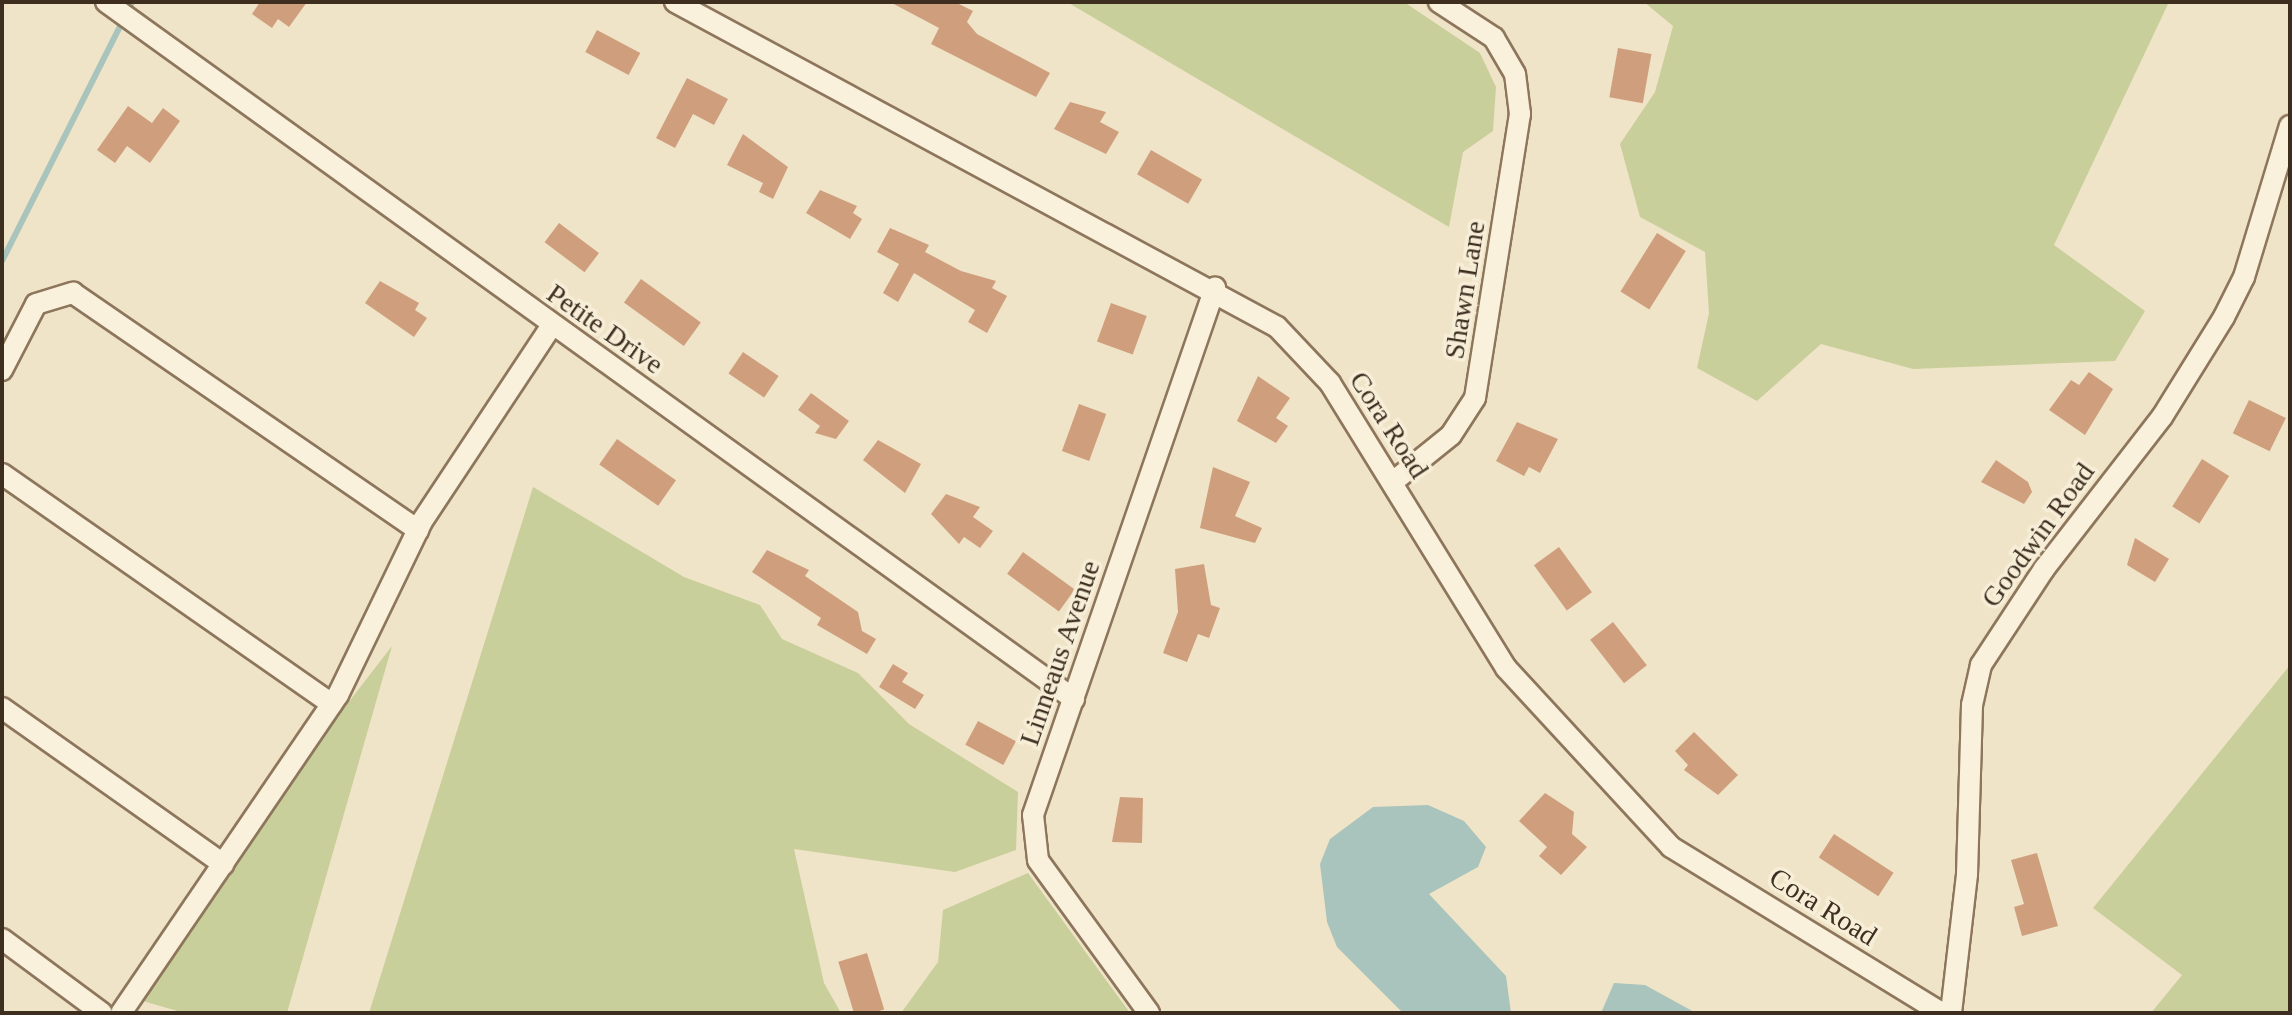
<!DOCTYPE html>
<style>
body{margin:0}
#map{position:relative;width:2292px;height:1015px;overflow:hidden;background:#f0e4c8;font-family:"Times New Roman",serif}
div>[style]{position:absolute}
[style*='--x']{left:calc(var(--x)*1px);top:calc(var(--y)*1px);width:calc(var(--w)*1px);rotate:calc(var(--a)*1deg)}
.green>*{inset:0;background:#c9cf9b}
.water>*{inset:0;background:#a9c4bc}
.stream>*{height:6px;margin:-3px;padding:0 3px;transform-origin:3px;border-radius:3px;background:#a9c4bc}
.building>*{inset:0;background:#cf9f7d;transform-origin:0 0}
.roads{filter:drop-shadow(2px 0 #8d765c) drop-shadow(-2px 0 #8d765c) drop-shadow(0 2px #8d765c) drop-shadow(0 -2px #8d765c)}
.street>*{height:20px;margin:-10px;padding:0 10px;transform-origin:10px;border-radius:10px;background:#faf1dc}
span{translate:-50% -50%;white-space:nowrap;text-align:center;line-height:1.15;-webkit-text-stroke:7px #f7eed8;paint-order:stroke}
.street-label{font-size:28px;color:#3d2e20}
.frame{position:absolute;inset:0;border:4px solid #3d2e20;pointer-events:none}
</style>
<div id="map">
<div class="green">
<i style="clip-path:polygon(1067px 2px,1404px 2px,1480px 53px,1496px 87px,1493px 131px,1463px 152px,1449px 227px)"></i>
<i style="clip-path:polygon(1644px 2px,2169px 2px,2054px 245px,2145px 311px,2115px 361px,1913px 369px,1821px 344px,1757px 401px,1697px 368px,1709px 313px,1705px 252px,1640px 217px,1620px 144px,1655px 92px,1673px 26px)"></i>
<i style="clip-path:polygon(533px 487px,684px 577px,760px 605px,782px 639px,858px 673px,909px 724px,1018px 792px,1016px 850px,955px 872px,794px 849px,824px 983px,841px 1013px,369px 1013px)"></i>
<i style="clip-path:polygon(392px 646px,287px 1013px,181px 1012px,122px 995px)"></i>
<i style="clip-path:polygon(2290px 665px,2290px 1013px,2151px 1013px,2182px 975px,2093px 908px)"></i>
<i style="clip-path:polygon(1028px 873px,1130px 1013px,901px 1013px,938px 962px,943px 910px)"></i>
</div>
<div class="water">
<i style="clip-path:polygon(1428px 805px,1464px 821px,1486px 847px,1478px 867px,1429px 894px,1506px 976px,1511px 1013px,1403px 1013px,1337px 947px,1327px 922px,1320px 864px,1330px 839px,1373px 807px)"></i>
<i style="clip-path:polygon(1614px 983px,1645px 985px,1696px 1013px,1601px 1013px)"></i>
</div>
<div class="stream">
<i style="--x:2;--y:261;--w:290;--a:-63.3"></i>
</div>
<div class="building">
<i style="clip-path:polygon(260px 2px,307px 2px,289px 27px,278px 19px,272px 28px,252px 14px)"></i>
<i style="clip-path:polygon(890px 2px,955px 2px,973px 11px,967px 22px,977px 34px,1050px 73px,1036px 97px,931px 44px,939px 28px)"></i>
<i style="left:597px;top:30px;width:49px;height:25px;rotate:28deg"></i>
<i style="left:1618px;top:48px;width:34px;height:50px;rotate:10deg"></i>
<i style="clip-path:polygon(687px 78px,728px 99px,714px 125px,693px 114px,675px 148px,656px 138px)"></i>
<i style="clip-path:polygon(1070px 102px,1106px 112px,1100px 122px,1119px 132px,1106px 154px,1054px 129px)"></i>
<i style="clip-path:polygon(128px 106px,152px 123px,163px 108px,180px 121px,150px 163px,127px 146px,115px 163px,97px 150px)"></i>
<i style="clip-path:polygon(743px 134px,788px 167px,773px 199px,759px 192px,763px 183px,727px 165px)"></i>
<i style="left:1151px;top:150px;width:59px;height:28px;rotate:30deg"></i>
<i style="clip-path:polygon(820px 190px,857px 206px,853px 213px,862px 219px,850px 239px,806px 213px)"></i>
<i style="left:559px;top:223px;width:50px;height:24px;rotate:37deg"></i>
<i style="clip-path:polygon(890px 228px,929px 245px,925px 252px,961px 271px,996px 281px,992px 288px,1007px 296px,987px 333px,968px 322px,975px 310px,914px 273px,898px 302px,883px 293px,899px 264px,877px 252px)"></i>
<i style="left:1657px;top:233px;width:34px;height:69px;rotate:32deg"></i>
<i style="left:641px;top:279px;width:74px;height:29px;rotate:36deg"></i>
<i style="clip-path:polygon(380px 281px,419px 303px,415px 310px,427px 318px,414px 337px,365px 303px)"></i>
<i style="left:1111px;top:303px;width:38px;height:41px;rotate:20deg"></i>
<i style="left:743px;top:352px;width:43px;height:26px;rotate:34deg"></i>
<i style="clip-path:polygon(2089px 372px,2113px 389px,2085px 435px,2049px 410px,2071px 380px,2079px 385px)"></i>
<i style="clip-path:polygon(1258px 376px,1290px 398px,1276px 418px,1288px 426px,1276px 443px,1237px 421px)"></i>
<i style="clip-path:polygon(811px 393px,849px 421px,836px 439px,815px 433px,820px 426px,798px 410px)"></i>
<i style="left:2249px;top:400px;width:41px;height:37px;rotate:26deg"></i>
<i style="left:1079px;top:404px;width:29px;height:50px;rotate:20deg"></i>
<i style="clip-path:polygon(1517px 422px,1558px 439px,1540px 473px,1529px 467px,1524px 476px,1496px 461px)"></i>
<i style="left:617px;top:439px;width:72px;height:31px;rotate:35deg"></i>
<i style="clip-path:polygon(878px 440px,921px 464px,905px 493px,863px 460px)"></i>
<i style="left:2202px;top:459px;width:32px;height:56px;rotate:32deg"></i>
<i style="clip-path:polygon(1996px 460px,2028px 482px,2032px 492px,2024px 504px,1981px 482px)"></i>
<i style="clip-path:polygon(1213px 467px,1250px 482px,1235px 516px,1262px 528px,1255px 543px,1200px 528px)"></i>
<i style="clip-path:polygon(946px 494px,980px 507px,973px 517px,993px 531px,980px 548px,964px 537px,959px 544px,931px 514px)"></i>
<i style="clip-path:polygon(2135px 538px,2169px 559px,2155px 582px,2127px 565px)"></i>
<i style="left:1559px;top:547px;width:56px;height:31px;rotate:54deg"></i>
<i style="clip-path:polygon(767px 550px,809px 570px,805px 576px,858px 612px,862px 631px,876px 639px,867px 654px,817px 625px,821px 618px,752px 572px)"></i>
<i style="left:1023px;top:552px;width:64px;height:27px;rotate:36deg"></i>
<i style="clip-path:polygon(1204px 564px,1211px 605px,1220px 608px,1209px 638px,1198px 634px,1187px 662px,1163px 653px,1178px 612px,1175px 569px)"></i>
<i style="left:1613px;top:622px;width:55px;height:29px;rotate:52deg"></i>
<i style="clip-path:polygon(893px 664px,908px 673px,902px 682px,924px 695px,915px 709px,879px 687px)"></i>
<i style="left:978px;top:721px;width:43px;height:27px;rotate:28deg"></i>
<i style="clip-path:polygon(1694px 732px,1738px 775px,1718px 795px,1684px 770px,1688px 765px,1675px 751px)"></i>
<i style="clip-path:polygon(1545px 793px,1574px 812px,1572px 834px,1587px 847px,1561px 875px,1539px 856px,1547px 847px,1519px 821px)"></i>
<i style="clip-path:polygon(1120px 797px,1143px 798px,1142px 843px,1112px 842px)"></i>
<i style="left:1834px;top:834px;width:71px;height:28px;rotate:33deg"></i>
<i style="clip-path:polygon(2037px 853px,2058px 926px,2022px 936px,2014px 907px,2024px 904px,2011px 860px)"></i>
<i style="left:867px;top:953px;width:59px;height:30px;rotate:73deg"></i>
</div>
<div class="roads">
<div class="street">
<i style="--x:106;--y:2;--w:1193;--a:35.76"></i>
<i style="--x:675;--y:2;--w:684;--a:28.36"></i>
<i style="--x:1277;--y:327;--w:77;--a:46.6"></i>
<i style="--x:1330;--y:383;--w:335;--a:58.3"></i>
<i style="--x:1506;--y:668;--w:243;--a:47.3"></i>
<i style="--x:1671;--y:847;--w:318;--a:31.5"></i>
<i style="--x:2;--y:370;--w:74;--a:-62.7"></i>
<i style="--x:36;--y:304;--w:39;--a:-17"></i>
<i style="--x:73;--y:293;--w:419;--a:34.5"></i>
<i style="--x:2;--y:474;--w:402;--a:34.9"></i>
<i style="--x:1394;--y:481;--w:73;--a:-38.9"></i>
<i style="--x:1451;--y:435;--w:44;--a:-57"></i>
<i style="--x:1475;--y:398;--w:288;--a:-81"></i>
<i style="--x:1520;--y:114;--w:40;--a:-97.1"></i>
<i style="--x:1515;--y:74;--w:42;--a:-120.3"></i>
<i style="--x:1494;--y:38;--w:66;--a:-146.8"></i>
<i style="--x:2;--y:708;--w:271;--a:35.2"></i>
<i style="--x:2;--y:939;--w:124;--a:36.5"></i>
<i style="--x:121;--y:1013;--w:385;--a:-55.7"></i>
<i style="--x:338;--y:695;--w:191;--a:-64.2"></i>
<i style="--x:421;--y:523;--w:237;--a:-56.5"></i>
<i style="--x:1149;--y:1013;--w:189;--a:-126"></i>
<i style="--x:1038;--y:860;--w:45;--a:-96.3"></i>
<i style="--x:1033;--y:815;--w:558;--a:-70.95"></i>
<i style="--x:1951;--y:1013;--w:140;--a:-83.4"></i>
<i style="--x:1967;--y:874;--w:169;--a:-88.3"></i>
<i style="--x:1972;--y:705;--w:41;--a:-77.3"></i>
<i style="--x:1981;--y:665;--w:115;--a:-56.7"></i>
<i style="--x:2044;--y:569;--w:192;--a:-52.2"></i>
<i style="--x:2162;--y:417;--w:118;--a:-58.2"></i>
<i style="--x:2224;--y:317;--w:45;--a:-63.4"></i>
<i style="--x:2244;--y:277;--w:158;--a:-73.1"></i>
</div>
</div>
<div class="street-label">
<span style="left:1465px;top:290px;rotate:-81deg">Shawn Lane</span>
<span style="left:605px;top:329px;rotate:35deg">Petite Drive</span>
<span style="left:1389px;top:425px;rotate:57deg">Cora Road</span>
<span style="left:2038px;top:535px;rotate:-54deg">Goodwin Road</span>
<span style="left:1060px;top:653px;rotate:-71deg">Linneaus Avenue</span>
<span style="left:1823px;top:907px;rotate:32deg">Cora Road</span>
</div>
<div class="frame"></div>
</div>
